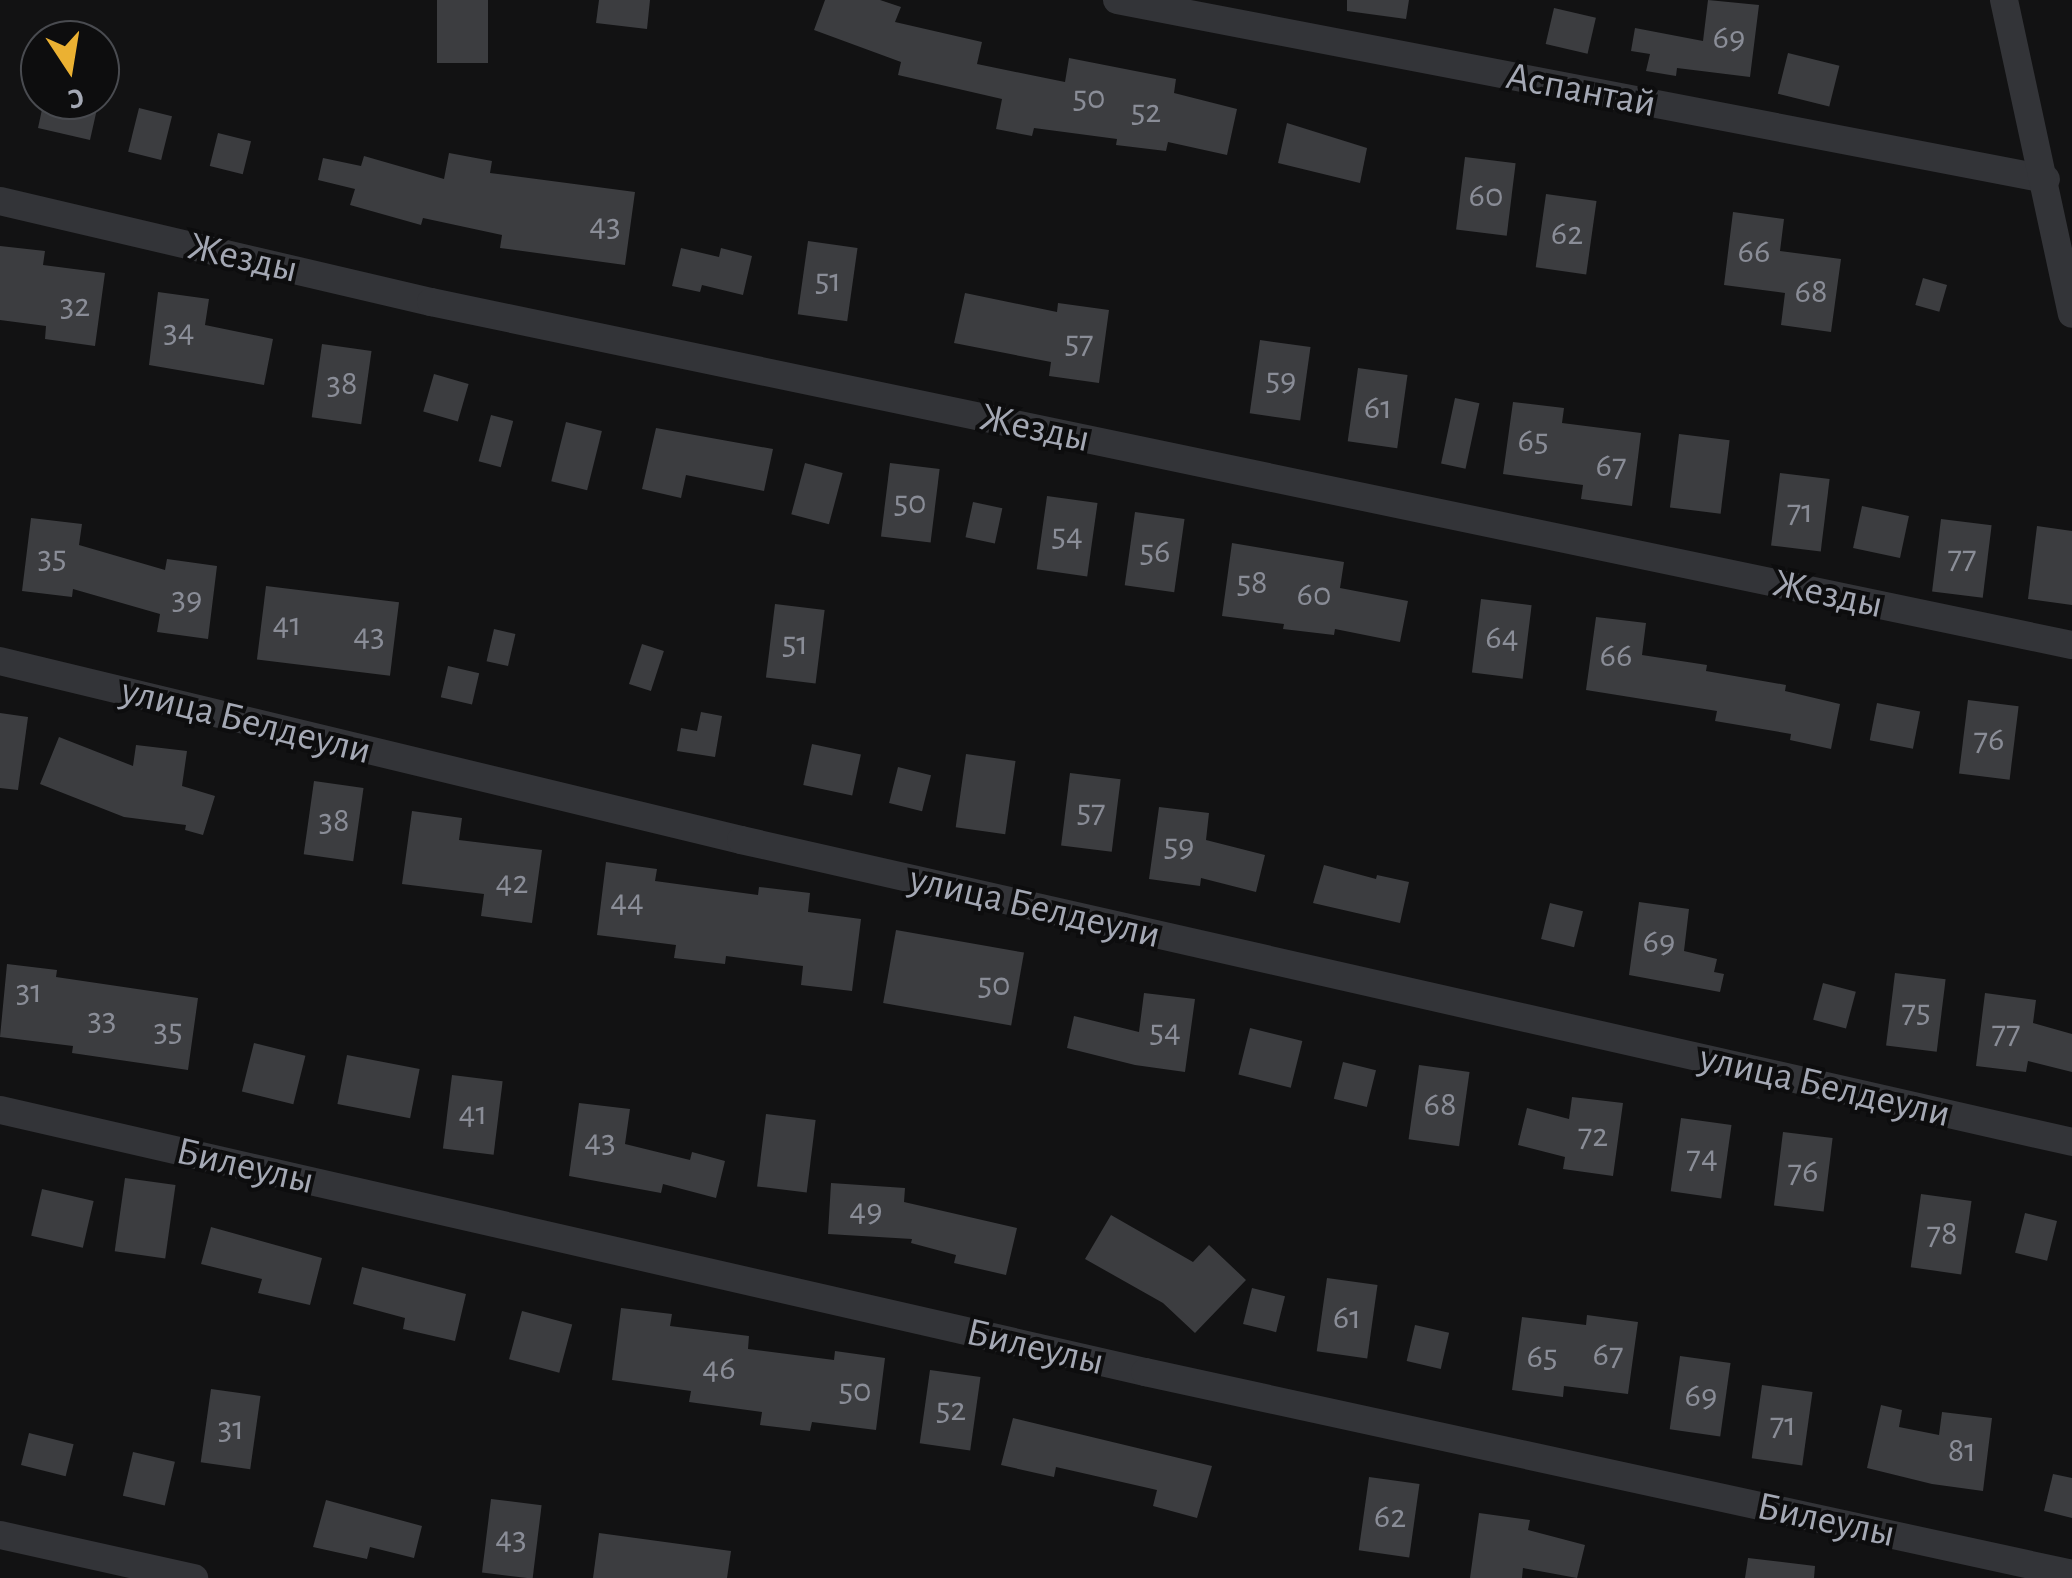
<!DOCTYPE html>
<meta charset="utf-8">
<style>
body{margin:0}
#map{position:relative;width:2072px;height:1578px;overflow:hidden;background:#121213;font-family:"Alegreya Sans",sans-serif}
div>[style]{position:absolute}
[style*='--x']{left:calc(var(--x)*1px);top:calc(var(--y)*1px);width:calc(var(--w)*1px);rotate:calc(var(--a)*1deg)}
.building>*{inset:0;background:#3c3d40;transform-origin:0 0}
.minor>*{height:28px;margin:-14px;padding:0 14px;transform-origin:14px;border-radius:14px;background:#333438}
span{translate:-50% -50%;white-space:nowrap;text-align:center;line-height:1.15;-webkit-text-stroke:8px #0d0d0e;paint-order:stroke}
.number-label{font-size:35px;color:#8a8d97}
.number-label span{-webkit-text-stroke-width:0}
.street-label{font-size:40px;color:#a4a8b4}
.north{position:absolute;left:20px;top:20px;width:100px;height:100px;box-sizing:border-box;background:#0d0d0e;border:2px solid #494b50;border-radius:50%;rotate:168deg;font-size:28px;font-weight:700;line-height:40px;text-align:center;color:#a4a8b4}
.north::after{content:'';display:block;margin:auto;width:35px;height:45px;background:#ebb132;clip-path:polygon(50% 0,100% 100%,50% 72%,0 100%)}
</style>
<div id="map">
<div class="building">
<i style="left:437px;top:0;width:51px;height:63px"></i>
<i style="clip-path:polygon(599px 0,650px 0,647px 29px,596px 23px)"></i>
<i style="clip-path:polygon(825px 0,880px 0,901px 7px,895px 22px,982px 42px,977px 64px,1065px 82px,1069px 58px,1176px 79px,1174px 93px,1237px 109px,1227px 155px,1168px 142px,1166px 151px,1116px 145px,1117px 139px,1034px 128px,1032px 136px,996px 129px,1002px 99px,898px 75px,901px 62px,814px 30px)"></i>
<i style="clip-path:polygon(1347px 0,1409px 0,1406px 19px,1347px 11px)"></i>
<i style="clip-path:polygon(1708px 0,1759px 5px,1750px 77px,1677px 68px,1676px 76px,1646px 71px,1650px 54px,1631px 51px,1635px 28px,1703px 41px)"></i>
<i style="left:1554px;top:8px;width:43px;height:37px;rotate:13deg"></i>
<i style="left:1788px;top:53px;width:53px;height:42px;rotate:14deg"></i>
<i style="clip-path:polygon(44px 100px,99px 100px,90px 140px,38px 128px)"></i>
<i style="left:139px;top:108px;width:34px;height:45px;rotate:14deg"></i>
<i style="clip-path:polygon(1287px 123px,1367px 148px,1360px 183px,1278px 163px)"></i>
<i style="left:218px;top:133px;width:34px;height:34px;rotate:14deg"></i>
<i style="clip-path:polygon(449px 153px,492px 161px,490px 173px,635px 192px,625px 265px,500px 248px,502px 235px,423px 218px,421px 225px,350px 205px,355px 189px,318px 180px,323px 158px,361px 166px,364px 156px,444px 179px)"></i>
<i style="left:1465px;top:157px;width:51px;height:73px;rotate:7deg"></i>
<i style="left:1546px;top:194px;width:51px;height:74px;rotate:8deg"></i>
<i style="clip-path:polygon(1733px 212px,1784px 219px,1780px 251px,1841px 259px,1831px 332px,1781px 325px,1785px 293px,1724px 285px)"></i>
<i style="left:808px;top:241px;width:50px;height:74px;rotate:8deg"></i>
<i style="clip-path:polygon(0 246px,45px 251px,43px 265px,105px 273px,95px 346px,45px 339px,46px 326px,0 320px)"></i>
<i style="clip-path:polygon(681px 248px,719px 257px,721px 248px,752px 256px,743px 295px,702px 285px,700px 292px,672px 286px)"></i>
<i style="left:1923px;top:278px;width:25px;height:28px;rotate:16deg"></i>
<i style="clip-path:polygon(158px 292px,209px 299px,205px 325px,273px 339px,264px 385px,149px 365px)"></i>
<i style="clip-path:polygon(965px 293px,1057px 312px,1058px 303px,1109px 310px,1099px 383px,1049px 376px,1051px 362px,954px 343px)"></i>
<i style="left:1260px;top:340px;width:51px;height:74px;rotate:8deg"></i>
<i style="left:322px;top:344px;width:50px;height:74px;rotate:8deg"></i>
<i style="left:1358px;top:368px;width:50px;height:74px;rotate:8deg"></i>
<i style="left:434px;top:374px;width:36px;height:39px;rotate:16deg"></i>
<i style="left:1455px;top:398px;width:25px;height:67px;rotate:12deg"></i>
<i style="clip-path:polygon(1513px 402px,1564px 408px,1562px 423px,1641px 433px,1632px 506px,1581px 499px,1583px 485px,1503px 474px)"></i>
<i style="left:491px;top:415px;width:23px;height:48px;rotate:15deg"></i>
<i style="left:566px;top:422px;width:37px;height:61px;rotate:14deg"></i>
<i style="clip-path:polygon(656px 428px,773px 449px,764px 491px,686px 475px,681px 498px,642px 489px)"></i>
<i style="left:1679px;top:434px;width:51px;height:74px;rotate:7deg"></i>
<i style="left:805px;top:463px;width:39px;height:53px;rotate:15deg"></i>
<i style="left:890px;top:463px;width:50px;height:74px;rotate:7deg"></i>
<i style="left:1780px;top:473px;width:50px;height:73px;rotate:7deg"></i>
<i style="left:1047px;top:496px;width:51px;height:74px;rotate:8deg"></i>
<i style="left:973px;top:502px;width:30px;height:36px;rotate:12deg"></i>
<i style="left:1862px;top:506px;width:48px;height:43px;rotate:12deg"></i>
<i style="left:1135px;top:512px;width:50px;height:74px;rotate:8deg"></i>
<i style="clip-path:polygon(31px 518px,82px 524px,79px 545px,165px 570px,167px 559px,217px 566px,208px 639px,157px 632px,160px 614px,73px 589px,72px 597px,22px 591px)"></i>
<i style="left:1941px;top:519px;width:51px;height:73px;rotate:7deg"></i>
<i style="clip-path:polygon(2037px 526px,2072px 531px,2072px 605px,2028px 599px)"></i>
<i style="clip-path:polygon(1232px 543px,1344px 562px,1340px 588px,1408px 601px,1400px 642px,1335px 629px,1334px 635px,1283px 629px,1284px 624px,1222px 616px)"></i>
<i style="left:266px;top:586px;width:134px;height:74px;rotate:7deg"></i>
<i style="left:1481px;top:599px;width:51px;height:74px;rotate:7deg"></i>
<i style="left:775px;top:604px;width:50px;height:74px;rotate:7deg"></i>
<i style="clip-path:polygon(1596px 617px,1646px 623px,1642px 655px,1707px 665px,1706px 671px,1786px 685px,1785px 691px,1840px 704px,1831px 749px,1790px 740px,1791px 734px,1715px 721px,1717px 711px,1586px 690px)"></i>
<i style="left:494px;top:629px;width:22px;height:33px;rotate:13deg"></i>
<i style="left:642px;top:644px;width:23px;height:42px;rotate:18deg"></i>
<i style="left:448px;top:666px;width:32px;height:32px;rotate:13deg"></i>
<i style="left:1968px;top:700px;width:51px;height:74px;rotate:7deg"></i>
<i style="left:1877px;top:703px;width:44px;height:38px;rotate:11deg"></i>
<i style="clip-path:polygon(701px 712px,722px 716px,715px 757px,677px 751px,681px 728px,697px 731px)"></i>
<i style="clip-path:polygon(0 713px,28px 717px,18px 790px,0 788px)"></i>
<i style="clip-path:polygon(59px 737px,133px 766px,136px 745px,187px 751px,182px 786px,215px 796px,203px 835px,185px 830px,186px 825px,124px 817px,40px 784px)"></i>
<i style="left:812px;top:744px;width:50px;height:42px;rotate:12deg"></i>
<i style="left:966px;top:754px;width:50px;height:74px;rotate:8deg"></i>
<i style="left:898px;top:767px;width:34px;height:37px;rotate:14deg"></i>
<i style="left:1070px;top:773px;width:51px;height:73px;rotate:7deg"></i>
<i style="left:314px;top:781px;width:50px;height:74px;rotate:8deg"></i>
<i style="clip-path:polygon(1159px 807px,1209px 813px,1206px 840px,1265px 855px,1256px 892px,1201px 878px,1200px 886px,1149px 879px)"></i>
<i style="clip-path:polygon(412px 811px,462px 818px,459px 840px,542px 850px,532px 923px,481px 916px,484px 894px,402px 884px)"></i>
<i style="clip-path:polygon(606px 862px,657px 869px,655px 881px,758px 895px,759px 887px,810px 893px,808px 912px,861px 919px,852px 991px,801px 985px,803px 966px,726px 956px,725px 964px,674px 958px,676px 945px,597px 935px)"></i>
<i style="clip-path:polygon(1324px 865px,1376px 879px,1377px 875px,1409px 882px,1400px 923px,1313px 903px)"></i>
<i style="clip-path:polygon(1639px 902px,1689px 909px,1684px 951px,1717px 959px,1714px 972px,1724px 974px,1720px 992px,1629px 975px)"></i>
<i style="left:1550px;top:903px;width:34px;height:37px;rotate:14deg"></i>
<i style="left:896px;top:930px;width:130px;height:74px;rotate:10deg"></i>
<i style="clip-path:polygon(7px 964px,57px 970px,56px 977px,198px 998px,188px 1070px,72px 1053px,73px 1046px,0 1037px)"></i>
<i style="left:1895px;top:973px;width:51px;height:73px;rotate:7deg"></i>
<i style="left:1823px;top:983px;width:34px;height:38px;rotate:15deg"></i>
<i style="clip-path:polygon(1144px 993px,1195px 999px,1185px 1072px,1135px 1065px,1067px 1048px,1074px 1016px,1139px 1032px)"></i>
<i style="clip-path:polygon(1985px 993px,2036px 1000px,2033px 1023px,2072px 1034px,2072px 1072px,2028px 1061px,2026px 1072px,1976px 1066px)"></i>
<i style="left:1250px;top:1028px;width:54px;height:48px;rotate:14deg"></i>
<i style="left:254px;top:1043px;width:53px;height:50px;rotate:14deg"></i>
<i style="left:347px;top:1055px;width:74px;height:50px;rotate:11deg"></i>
<i style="left:1343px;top:1062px;width:34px;height:38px;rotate:14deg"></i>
<i style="left:1419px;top:1065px;width:51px;height:75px;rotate:8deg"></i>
<i style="left:452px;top:1075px;width:51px;height:74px;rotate:7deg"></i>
<i style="clip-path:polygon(1572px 1097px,1623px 1103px,1613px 1176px,1563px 1169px,1565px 1157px,1518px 1145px,1527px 1108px,1569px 1119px)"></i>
<i style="clip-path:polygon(579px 1103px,630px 1109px,625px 1144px,690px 1160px,692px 1152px,725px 1161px,716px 1198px,663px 1184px,661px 1193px,569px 1176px)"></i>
<i style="left:766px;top:1114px;width:50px;height:73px;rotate:7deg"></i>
<i style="left:1681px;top:1118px;width:51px;height:74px;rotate:8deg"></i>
<i style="left:1783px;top:1132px;width:50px;height:74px;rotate:7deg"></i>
<i style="left:125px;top:1178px;width:51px;height:74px;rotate:8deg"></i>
<i style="clip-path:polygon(831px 1183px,905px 1188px,904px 1202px,1017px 1228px,1006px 1275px,954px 1263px,956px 1255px,911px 1243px,912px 1239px,828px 1234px)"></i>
<i style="left:42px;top:1189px;width:53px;height:48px;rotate:13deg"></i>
<i style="left:1921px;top:1194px;width:51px;height:74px;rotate:8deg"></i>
<i style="left:2025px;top:1213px;width:33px;height:41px;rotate:14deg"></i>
<i style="clip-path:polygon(1111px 1215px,1193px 1262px,1209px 1245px,1246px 1280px,1195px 1333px,1163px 1303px,1085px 1259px)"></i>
<i style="clip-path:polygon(211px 1227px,322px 1258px,310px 1305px,258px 1293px,262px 1279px,201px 1264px)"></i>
<i style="clip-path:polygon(362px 1267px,466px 1294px,455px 1341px,403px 1329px,405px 1318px,353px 1304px)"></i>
<i style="left:1327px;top:1278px;width:51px;height:74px;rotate:8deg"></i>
<i style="left:1252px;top:1288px;width:34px;height:37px;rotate:14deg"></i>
<i style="clip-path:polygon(621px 1308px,672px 1314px,670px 1326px,749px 1336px,748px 1349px,834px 1360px,835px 1351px,885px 1358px,876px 1430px,812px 1422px,810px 1431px,760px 1425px,762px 1412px,689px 1402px,691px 1391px,612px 1380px)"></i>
<i style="left:522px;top:1311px;width:52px;height:50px;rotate:15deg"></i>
<i style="clip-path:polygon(1587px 1315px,1638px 1322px,1628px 1394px,1564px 1386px,1563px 1397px,1512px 1390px,1522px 1317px,1586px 1325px)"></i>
<i style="left:1415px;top:1325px;width:35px;height:37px;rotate:13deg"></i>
<i style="left:1680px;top:1356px;width:51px;height:74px;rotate:8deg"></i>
<i style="left:930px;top:1370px;width:51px;height:74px;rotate:8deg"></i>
<i style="left:1762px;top:1385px;width:51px;height:74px;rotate:8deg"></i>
<i style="left:211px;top:1389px;width:50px;height:74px;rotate:8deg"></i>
<i style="clip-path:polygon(1881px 1405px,1902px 1410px,1899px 1427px,1939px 1435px,1942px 1412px,1992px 1418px,1983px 1491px,1932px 1484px,1867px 1468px)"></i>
<i style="clip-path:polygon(1013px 1418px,1212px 1466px,1197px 1518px,1153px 1506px,1157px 1490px,1056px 1467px,1054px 1477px,1001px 1465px)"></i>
<i style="left:29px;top:1433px;width:46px;height:33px;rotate:14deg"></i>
<i style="left:133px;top:1452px;width:43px;height:45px;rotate:13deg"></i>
<i style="clip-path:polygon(2053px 1474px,2072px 1478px,2072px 1518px,2044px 1511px)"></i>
<i style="left:1369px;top:1477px;width:51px;height:74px;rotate:8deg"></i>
<i style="left:491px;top:1499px;width:51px;height:74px;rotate:7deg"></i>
<i style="clip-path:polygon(326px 1500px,422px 1526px,414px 1558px,370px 1547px,367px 1559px,313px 1547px)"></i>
<i style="clip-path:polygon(1479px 1513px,1530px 1520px,1528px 1530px,1585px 1545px,1577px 1578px,1523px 1568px,1522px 1578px,1470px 1578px)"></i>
<i style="clip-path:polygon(599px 1533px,731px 1551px,727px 1578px,593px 1578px)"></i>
<i style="clip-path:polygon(1748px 1558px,1815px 1566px,1814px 1578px,1745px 1578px)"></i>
</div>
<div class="minor">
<i style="--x:1117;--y:0;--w:946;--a:10.91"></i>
<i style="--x:2004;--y:0;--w:321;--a:77.8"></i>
<i style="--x:0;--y:201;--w:443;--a:13.2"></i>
<i style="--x:431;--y:302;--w:1676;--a:11.81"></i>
<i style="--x:0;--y:661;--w:762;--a:13.58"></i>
<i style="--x:741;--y:840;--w:1365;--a:12.78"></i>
<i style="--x:0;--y:1110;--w:1175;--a:12.89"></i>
<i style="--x:1145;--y:1372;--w:949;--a:12.29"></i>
<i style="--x:0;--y:1535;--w:199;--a:12.5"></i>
</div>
<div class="number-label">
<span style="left:1729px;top:38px">69</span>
<span style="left:1089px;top:98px">50</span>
<span style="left:1146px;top:112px">52</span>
<span style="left:1486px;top:196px">60</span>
<span style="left:605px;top:226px">43</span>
<span style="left:1567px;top:234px">62</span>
<span style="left:1754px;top:252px">66</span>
<span style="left:828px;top:281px">51</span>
<span style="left:1811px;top:292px">68</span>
<span style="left:75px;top:306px">32</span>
<span style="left:179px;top:332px">34</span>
<span style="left:1079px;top:343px">57</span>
<span style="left:1281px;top:380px">59</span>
<span style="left:342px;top:384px">38</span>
<span style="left:1378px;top:408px">61</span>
<span style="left:1533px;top:441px">65</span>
<span style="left:1611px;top:466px">67</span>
<span style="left:910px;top:503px">50</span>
<span style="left:1800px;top:512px">71</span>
<span style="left:1067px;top:536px">54</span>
<span style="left:1155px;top:552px">56</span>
<span style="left:52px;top:558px">35</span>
<span style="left:1962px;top:558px">77</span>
<span style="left:1252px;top:583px">58</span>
<span style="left:1314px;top:595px">60</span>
<span style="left:187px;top:599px">39</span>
<span style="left:287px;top:625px">41</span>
<span style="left:369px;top:636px">43</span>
<span style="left:1502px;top:638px">64</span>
<span style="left:795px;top:644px">51</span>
<span style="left:1616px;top:656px">66</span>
<span style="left:1989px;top:740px">76</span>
<span style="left:1091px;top:812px">57</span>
<span style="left:334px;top:821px">38</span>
<span style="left:1179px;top:846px">59</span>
<span style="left:512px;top:883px">42</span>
<span style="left:627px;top:902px">44</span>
<span style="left:1659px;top:942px">69</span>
<span style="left:994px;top:985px">50</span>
<span style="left:29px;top:992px">31</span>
<span style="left:1916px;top:1012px">75</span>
<span style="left:102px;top:1020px">33</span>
<span style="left:168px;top:1031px">35</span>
<span style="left:1165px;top:1032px">54</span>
<span style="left:2006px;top:1033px">77</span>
<span style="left:1440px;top:1105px">68</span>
<span style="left:473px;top:1114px">41</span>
<span style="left:1593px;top:1136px">72</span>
<span style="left:600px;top:1142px">43</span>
<span style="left:1702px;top:1158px">74</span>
<span style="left:1803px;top:1172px">76</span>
<span style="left:866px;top:1211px">49</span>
<span style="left:1942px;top:1234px">78</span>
<span style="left:1347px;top:1318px">61</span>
<span style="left:1608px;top:1355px">67</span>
<span style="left:1542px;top:1357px">65</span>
<span style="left:719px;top:1369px">46</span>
<span style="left:855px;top:1391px">50</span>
<span style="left:1701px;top:1396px">69</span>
<span style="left:951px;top:1410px">52</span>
<span style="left:1783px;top:1425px">71</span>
<span style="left:231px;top:1429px">31</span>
<span style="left:1962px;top:1451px">81</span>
<span style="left:1390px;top:1517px">62</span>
<span style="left:511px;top:1539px">43</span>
</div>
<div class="street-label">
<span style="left:1581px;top:90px;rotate:11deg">Аспантай</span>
<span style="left:243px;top:258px;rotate:13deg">Жезды</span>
<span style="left:1035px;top:428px;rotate:12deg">Жезды</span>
<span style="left:1828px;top:594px;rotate:12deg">Жезды</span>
<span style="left:246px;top:721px;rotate:14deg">улица Белдеули</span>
<span style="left:1035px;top:907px;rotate:13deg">улица Белдеули</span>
<span style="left:1825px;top:1086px;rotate:13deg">улица Белдеули</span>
<span style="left:245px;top:1166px;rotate:13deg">Билеулы</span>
<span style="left:1035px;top:1347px;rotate:13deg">Билеулы</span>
<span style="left:1826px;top:1520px;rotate:12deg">Билеулы</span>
</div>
<div class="north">С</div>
</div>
